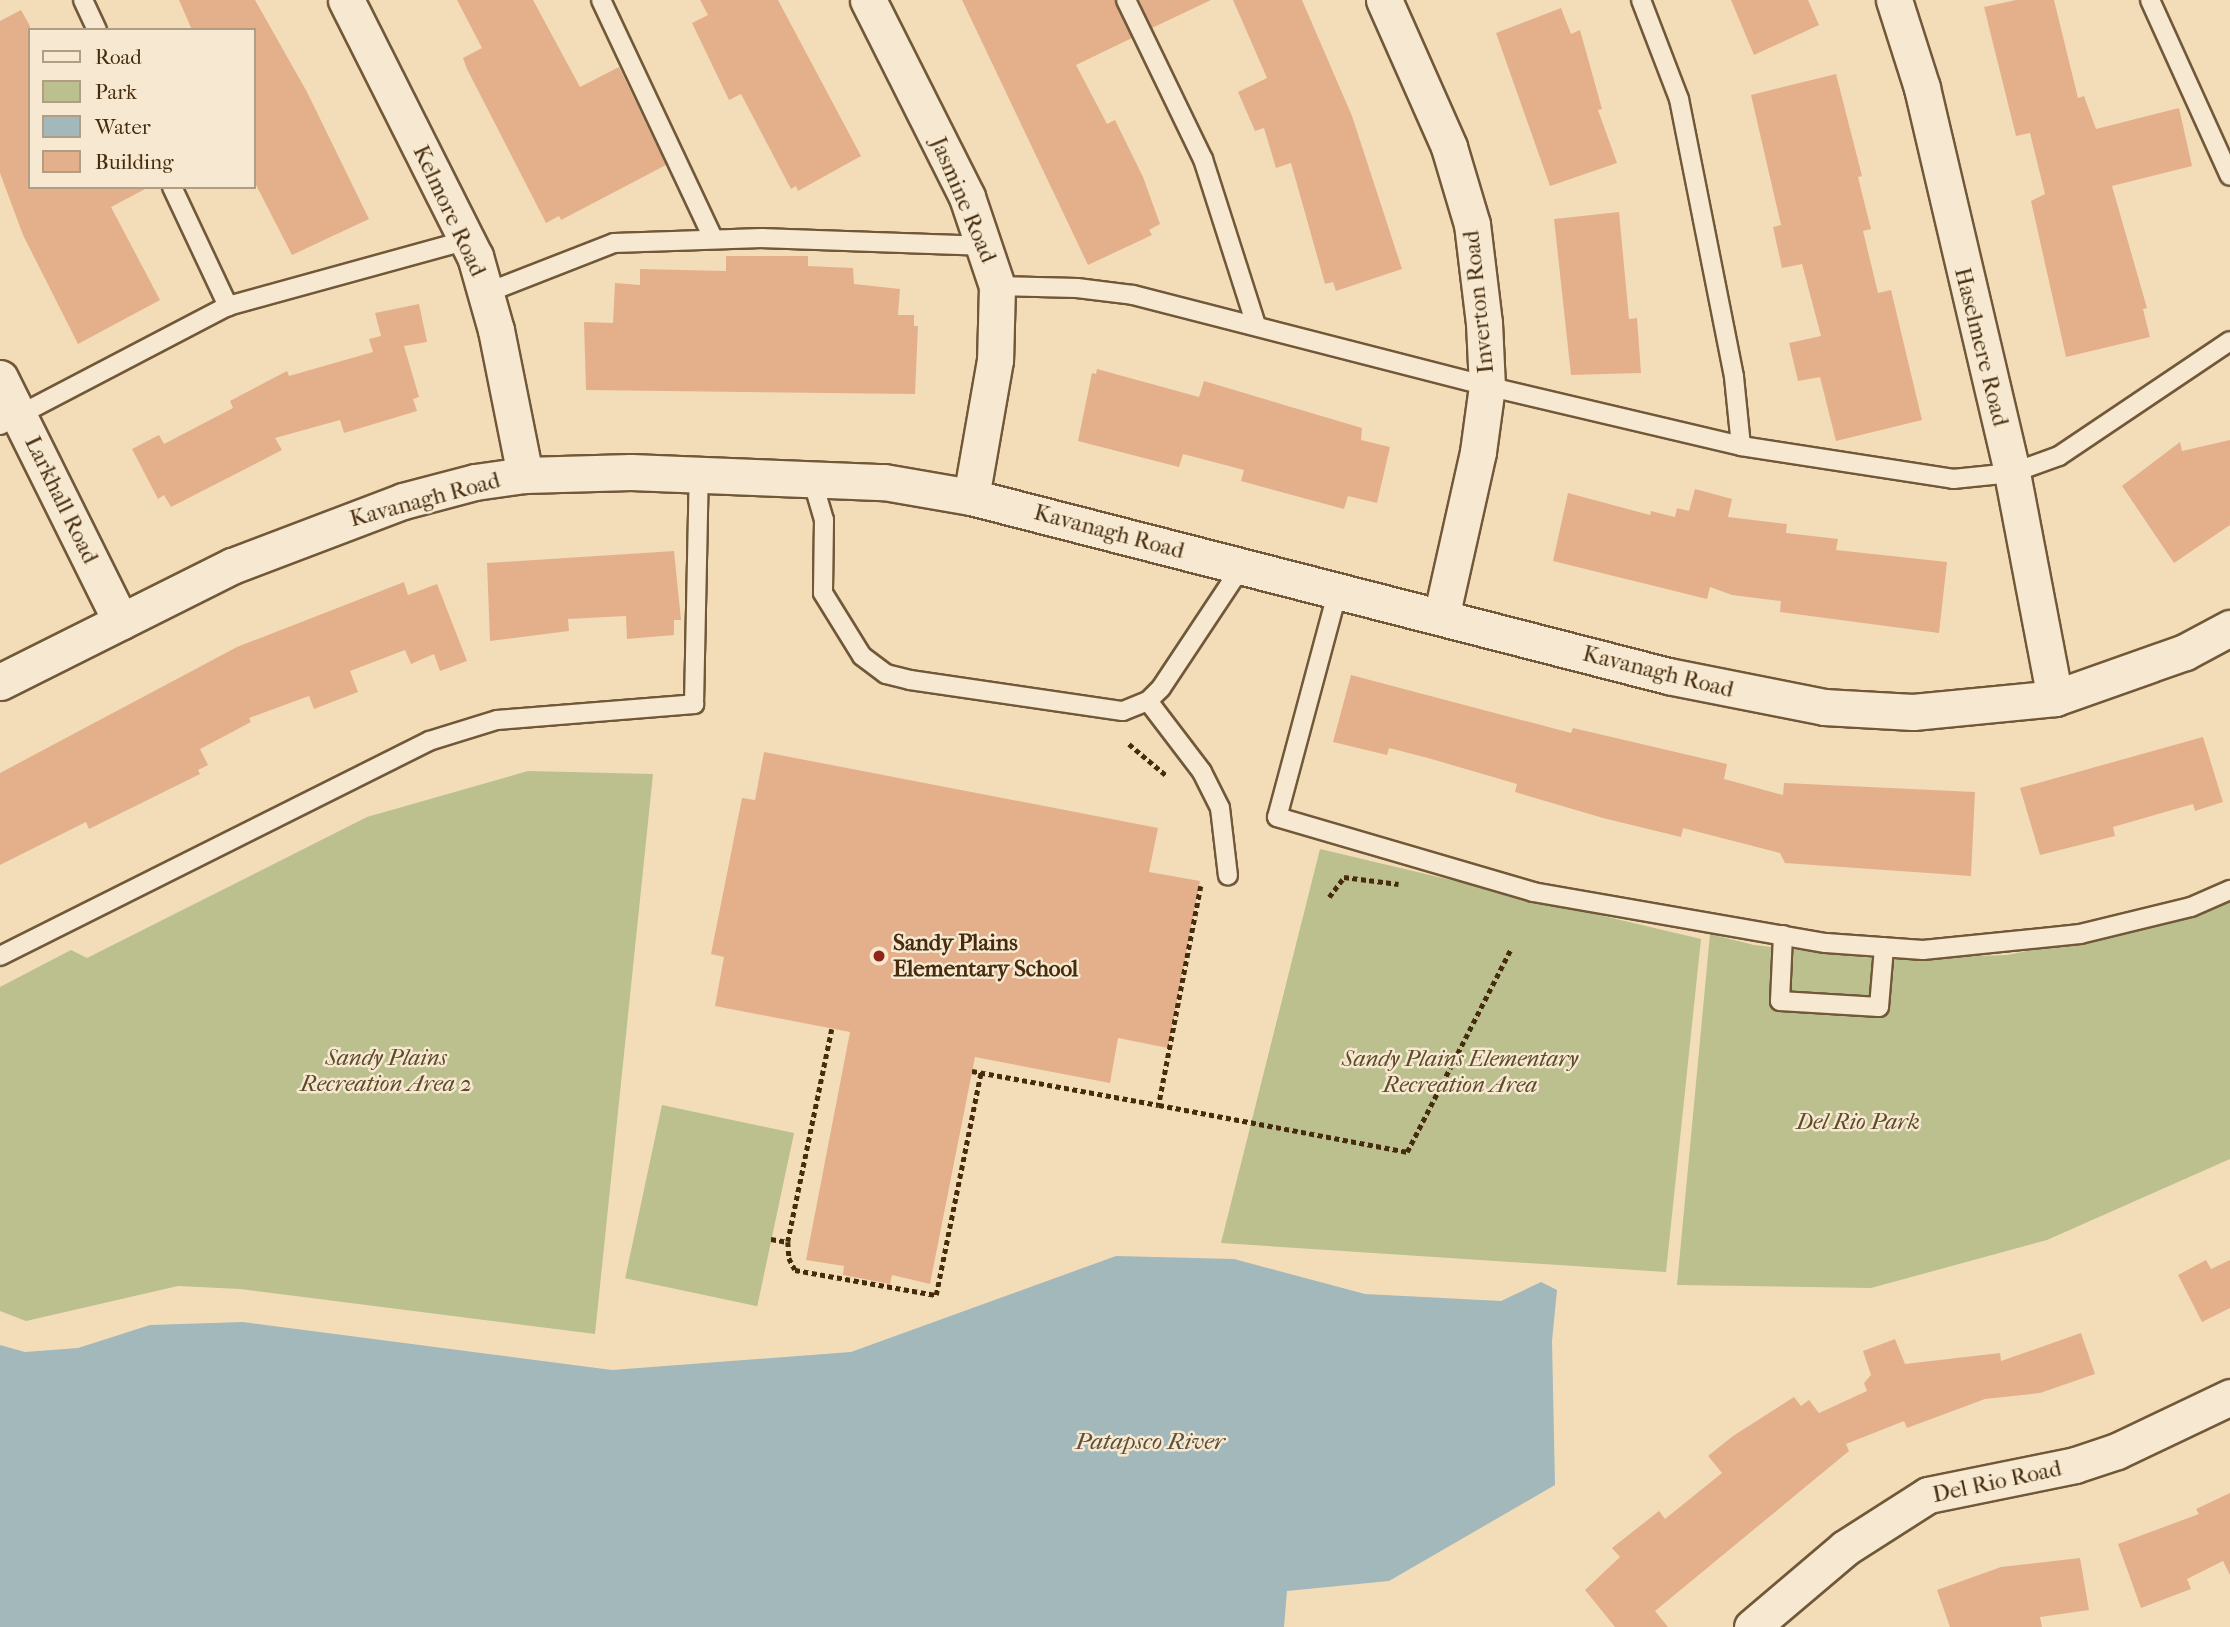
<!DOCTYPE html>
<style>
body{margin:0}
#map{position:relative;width:2230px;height:1627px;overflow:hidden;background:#f2ddb8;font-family:"IM FELL French Canon",serif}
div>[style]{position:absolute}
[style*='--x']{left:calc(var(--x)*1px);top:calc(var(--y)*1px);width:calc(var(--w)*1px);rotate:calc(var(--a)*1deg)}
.green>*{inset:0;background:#bbc08e;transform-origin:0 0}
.water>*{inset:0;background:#a2b8bb}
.building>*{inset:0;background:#e4b08c}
.path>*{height:4.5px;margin-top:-2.25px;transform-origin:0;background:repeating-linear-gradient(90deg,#462c0d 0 5px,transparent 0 8.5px)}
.roads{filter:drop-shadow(2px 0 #715838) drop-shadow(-2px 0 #715838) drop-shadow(0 2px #715838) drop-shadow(0 -2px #715838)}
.service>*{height:18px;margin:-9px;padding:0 9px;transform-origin:9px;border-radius:9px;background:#f7e9d1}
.minor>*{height:35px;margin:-17.5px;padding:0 17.5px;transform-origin:17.5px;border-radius:17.5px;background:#f7e9d1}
.dots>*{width:19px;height:19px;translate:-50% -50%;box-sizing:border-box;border:4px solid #f7e9d1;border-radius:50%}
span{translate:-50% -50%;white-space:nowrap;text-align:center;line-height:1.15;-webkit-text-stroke:5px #f7e9d1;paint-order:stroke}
.street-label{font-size:23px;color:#462c0d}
.poi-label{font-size:23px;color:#462c0d;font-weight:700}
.left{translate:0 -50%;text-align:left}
.park-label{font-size:23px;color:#5d4a27;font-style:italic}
.water-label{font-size:24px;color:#5d4f38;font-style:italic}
.legend{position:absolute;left:28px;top:28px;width:228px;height:161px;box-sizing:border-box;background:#f7e9d1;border:2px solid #b09d83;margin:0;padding:9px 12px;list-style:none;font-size:21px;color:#462c0d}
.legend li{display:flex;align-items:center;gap:14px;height:35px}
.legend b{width:35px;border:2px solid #b09d83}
</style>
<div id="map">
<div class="green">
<i style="clip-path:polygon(528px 771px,653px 774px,595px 1334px,240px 1289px,178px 1286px,26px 1321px,0 1311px,0 987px,71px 950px,87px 958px,367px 817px)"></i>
<i style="clip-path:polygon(1320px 849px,1701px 939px,1666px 1272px,1221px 1243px)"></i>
<i style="clip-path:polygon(2230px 897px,2230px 1159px,2047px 1240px,1871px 1288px,1677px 1285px,1710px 934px,1754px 945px,1880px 959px,2007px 955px,2154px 925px)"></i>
<i style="left:662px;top:1105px;width:135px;height:177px;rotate:12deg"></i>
</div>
<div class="water">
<i style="clip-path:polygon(1116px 1256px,1234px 1259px,1365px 1294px,1501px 1301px,1541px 1282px,1557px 1290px,1552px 1341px,1555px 1485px,1389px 1581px,1287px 1591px,1284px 1627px,0 1627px,0 1345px,25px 1352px,78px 1348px,150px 1325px,243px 1322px,612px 1370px,851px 1352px)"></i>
</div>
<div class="building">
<i style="clip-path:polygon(179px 0,255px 0,307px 92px,369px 219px,292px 255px,254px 181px,254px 30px,192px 30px)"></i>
<i style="clip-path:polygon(457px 0,533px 0,580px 87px,619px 67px,666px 165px,561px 220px,559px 216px,546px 223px,467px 69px,463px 58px,482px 48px)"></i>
<i style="clip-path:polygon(700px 0,778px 0,861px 156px,798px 191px,796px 186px,791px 189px,741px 94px,729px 100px,692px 23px,708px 15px)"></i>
<i style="clip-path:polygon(962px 0,1115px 0,1132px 38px,1076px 65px,1107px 124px,1115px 120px,1143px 177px,1160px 224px,1149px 230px,1152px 235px,1088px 265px)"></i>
<i style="clip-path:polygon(1139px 0,1211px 0,1152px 28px)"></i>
<i style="clip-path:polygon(1233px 0,1302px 0,1352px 116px,1402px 269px,1336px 291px,1333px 282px,1325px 284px,1291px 163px,1276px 168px,1264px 128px,1255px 131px,1238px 92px,1267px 78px)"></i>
<i style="clip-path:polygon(1731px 0,1808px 0,1819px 25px,1754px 55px)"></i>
<i style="clip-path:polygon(2016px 0,2054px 0,2078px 98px,2084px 96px,2096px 129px,2179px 108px,2192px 166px,2112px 186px,2147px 308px,2143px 309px,2150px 337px,2066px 357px,2031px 201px,2045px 194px,2030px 133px,2016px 136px,1984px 7px)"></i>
<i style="clip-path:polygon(1561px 8px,1571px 34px,1580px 30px,1602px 109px,1598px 110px,1617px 163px,1550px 186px,1496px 33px)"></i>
<i style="clip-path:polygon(21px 10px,30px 26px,30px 187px,149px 187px,111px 207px,160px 300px,78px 344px,23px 235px,0 173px,0 21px)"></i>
<i style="clip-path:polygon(1836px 74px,1862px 176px,1858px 177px,1871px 229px,1863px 231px,1878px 293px,1891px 290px,1922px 420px,1836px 441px,1820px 377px,1798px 381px,1789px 343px,1821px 336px,1802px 264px,1782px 268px,1773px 227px,1781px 225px,1751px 95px)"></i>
<i style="clip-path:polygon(1619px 212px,1629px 319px,1637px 318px,1641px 373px,1571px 375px,1554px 219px)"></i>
<i style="clip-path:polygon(726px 256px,808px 256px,808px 266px,853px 268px,854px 284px,900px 289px,898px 315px,914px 315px,914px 326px,918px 326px,915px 394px,586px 390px,584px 322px,613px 323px,615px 283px,640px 285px,640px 269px,726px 271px)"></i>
<i style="clip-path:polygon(419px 304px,427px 342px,404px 346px,419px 397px,413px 399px,417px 411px,344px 433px,340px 420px,275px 438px,282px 450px,214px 485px,171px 507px,164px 495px,158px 499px,132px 449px,159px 435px,164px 444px,233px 408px,230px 401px,287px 371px,289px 376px,373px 352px,369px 339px,381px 336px,375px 313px)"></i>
<i style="clip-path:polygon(1097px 369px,1199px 397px,1204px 381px,1362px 428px,1361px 440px,1390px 447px,1377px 503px,1348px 496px,1344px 509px,1241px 481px,1244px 470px,1183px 454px,1179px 467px,1078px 441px,1092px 373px,1096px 374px)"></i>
<i style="clip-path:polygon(2230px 440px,2230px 525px,2174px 563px,2122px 486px,2180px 442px,2182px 451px)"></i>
<i style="clip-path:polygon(1695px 489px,1732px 499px,1728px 517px,1787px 524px,1786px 533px,1838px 539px,1836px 550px,1947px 562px,1939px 633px,1780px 612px,1781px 601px,1732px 595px,1710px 587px,1707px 599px,1553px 561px,1568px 493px,1650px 515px,1651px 511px,1675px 517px,1677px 508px,1689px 511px)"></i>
<i style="clip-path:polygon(674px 551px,681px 620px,674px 620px,674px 635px,627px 639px,626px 616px,568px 619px,569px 631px,490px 641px,487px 563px)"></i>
<i style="clip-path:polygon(404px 582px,408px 595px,437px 584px,467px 661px,440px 671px,434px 654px,411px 664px,405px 650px,350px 671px,358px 692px,314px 709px,309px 696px,249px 718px,251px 722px,200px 749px,208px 765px,198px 770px,200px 774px,89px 829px,86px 822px,0 865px,0 773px,237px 647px)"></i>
<i style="clip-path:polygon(1351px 675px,1571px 733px,1573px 728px,1727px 764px,1724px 779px,1783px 795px,1784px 783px,1975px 792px,1971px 876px,1785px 863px,1780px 853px,1683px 828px,1681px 837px,1603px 818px,1515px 792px,1517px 784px,1428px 758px,1389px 748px,1387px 755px,1333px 742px)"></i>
<i style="clip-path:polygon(2203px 737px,2223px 802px,2195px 811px,2193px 804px,2113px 827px,2115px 836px,2040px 855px,2020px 788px)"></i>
<i style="clip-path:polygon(764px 752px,1158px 828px,1149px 872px,1200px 881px,1168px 1048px,1118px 1038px,1110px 1083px,975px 1057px,930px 1284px,892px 1275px,890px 1284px,843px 1275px,844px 1266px,806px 1260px,850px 1032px,715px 1006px,724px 957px,711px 954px,742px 798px,755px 800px)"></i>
<i style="clip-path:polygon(2206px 1260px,2211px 1269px,2230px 1260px,2230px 1308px,2202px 1322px,2178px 1275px)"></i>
<i style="clip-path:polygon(2081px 1333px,2095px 1374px,2040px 1393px,1985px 1399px,1907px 1428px,1904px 1421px,1846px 1444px,1849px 1451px,1655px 1611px,1668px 1627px,1615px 1627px,1585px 1590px,1620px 1557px,1612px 1548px,1659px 1511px,1665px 1519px,1722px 1473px,1708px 1456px,1733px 1436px,1794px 1397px,1801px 1406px,1809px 1400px,1819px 1413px,1867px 1391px,1864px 1383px,1871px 1375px,1863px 1351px,1895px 1339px,1905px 1364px,2000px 1353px,2001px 1361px)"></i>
<i style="clip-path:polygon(2230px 1493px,2230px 1575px,2223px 1561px,2187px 1579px,2191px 1589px,2141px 1608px,2118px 1544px,2199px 1514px,2196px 1509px)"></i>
<i style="clip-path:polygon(2080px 1558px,2089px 1610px,2040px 1617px,2042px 1627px,1950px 1627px,1937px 1590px,2001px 1567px)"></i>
</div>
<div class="path">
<i style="--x:1129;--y:744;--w:50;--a:40.1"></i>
<i style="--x:1201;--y:886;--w:223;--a:100.9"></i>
<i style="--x:1159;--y:1105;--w:252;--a:10.7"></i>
<i style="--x:1407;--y:1152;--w:228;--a:-62.9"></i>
<i style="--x:1329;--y:897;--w:25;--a:-53"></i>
<i style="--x:1344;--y:877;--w:55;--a:7.3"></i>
<i style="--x:832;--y:1029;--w:217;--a:101.7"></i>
<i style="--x:788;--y:1242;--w:16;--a:86"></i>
<i style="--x:789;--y:1258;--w:13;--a:63"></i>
<i style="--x:795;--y:1270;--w:143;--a:10.1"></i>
<i style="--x:936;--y:1295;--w:227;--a:-78.6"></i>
<i style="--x:972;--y:1071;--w:190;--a:10.3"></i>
<i style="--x:771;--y:1239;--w:17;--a:10"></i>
</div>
<div class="roads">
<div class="service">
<i style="--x:83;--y:0;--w:33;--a:65"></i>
<i style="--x:601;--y:0;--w:263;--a:64.8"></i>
<i style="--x:1126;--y:0;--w:177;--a:64.2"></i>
<i style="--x:1203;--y:159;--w:174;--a:72.3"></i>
<i style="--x:1641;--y:0;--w:106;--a:69"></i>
<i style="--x:1679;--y:99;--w:283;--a:78.8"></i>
<i style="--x:1734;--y:377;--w:69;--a:84.2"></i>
<i style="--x:2150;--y:0;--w:193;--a:65.6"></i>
<i style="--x:172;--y:187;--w:132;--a:64.8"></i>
<i style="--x:997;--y:286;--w:80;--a:1.4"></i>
<i style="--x:1077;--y:288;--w:56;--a:7.1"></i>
<i style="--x:1133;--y:295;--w:366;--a:14.4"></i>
<i style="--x:1487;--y:386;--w:261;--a:13.3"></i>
<i style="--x:1741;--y:446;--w:215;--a:8.8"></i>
<i style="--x:1953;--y:479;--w:59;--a:-5.8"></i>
<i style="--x:2012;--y:473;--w:50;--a:-19.9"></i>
<i style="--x:2059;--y:456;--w:206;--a:-33.9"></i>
<i style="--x:486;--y:293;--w:137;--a:-21.3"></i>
<i style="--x:614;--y:243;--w:148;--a:-1.9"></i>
<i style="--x:762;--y:238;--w:224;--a:2"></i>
<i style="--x:0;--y:425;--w:257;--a:-27.6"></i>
<i style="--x:228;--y:306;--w:248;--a:-15.4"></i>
<i style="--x:812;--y:479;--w:43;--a:73.7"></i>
<i style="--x:824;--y:520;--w:73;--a:90.8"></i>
<i style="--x:823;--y:593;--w:74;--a:58.2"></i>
<i style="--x:862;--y:656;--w:30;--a:37"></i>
<i style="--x:886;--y:674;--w:25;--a:14"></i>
<i style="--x:910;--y:680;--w:215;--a:8.3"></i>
<i style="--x:1123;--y:711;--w:27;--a:-22"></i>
<i style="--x:1148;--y:701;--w:18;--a:-45"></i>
<i style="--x:1161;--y:688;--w:146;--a:-56.4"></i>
<i style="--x:1338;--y:590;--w:235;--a:105"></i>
<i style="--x:1277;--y:817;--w:267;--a:16.3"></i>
<i style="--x:1533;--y:892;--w:297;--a:9.9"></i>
<i style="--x:1826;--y:943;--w:97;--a:4.1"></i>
<i style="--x:1923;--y:950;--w:158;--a:-5.8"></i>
<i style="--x:2080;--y:934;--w:114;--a:-13.7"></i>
<i style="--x:2191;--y:907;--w:43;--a:-23.6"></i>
<i style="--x:1148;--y:701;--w:89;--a:52.7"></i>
<i style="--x:1202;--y:772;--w:40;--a:63.4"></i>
<i style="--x:1220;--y:808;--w:68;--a:83.3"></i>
<i style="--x:1783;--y:935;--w:66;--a:92.6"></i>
<i style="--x:1780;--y:1001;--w:99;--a:3.5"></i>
<i style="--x:1879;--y:1007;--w:60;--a:-85.2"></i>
<i style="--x:0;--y:956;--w:480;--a:-26.6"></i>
<i style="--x:429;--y:741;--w:71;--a:-17.2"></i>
<i style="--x:497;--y:720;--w:198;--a:-4.6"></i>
<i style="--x:694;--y:704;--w:230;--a:-88.8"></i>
</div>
<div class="minor">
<i style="--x:346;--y:0;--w:287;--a:63.3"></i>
<i style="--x:475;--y:256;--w:77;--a:74.2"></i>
<i style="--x:496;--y:330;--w:148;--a:78.7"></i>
<i style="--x:868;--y:0;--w:220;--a:63.3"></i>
<i style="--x:967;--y:197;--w:94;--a:71.4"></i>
<i style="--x:997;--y:286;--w:74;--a:91.5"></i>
<i style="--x:995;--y:360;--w:139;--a:99.9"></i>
<i style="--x:1384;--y:0;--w:161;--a:66.1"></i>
<i style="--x:1449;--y:147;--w:80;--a:73.4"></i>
<i style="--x:1472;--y:224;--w:100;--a:83.1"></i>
<i style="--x:1484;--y:323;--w:63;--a:87.3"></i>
<i style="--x:1487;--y:386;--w:67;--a:97.8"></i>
<i style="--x:1478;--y:452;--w:169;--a:102.6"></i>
<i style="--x:1894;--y:0;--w:92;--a:72.3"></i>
<i style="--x:1922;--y:88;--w:395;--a:76.8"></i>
<i style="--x:2012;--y:473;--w:229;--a:79.2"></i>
<i style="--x:0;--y:378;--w:272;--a:63.6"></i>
<i style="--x:0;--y:682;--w:259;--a:-26.6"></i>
<i style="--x:232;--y:566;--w:183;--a:-20.8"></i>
<i style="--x:403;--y:501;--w:74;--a:-14.8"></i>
<i style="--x:475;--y:482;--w:50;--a:-8"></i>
<i style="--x:525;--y:475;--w:106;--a:-1.6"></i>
<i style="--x:631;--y:472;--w:253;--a:2.3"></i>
<i style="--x:884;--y:482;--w:88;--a:9.8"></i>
<i style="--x:971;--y:497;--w:720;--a:14.4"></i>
<i style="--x:1668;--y:676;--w:159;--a:11.2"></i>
<i style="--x:1824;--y:707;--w:89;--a:3.2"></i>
<i style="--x:1913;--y:712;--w:143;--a:-5.6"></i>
<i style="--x:2055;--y:698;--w:138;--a:-19.5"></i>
<i style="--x:2185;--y:652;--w:51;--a:-28.1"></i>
<i style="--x:1752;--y:1627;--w:122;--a:-40.3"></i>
<i style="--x:1845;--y:1548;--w:98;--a:-32.6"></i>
<i style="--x:1928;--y:1495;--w:150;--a:-11.5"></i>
<i style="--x:2075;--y:1465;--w:44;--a:-18.4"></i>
<i style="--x:2117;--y:1451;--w:125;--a:-25.5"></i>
</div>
</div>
<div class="dots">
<i style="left:879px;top:956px;background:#8f2418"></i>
</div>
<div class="street-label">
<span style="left:963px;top:200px;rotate:67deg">Jasmine Road</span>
<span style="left:449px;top:211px;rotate:65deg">Kelmore Road</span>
<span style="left:1479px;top:302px;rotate:-96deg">Inverton Road</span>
<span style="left:1981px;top:347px;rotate:76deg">Haselmere Road</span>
<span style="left:61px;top:500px;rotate:64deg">Larkhall Road</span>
<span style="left:425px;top:500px;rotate:-15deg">Kavanagh Road</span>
<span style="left:1109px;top:532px;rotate:15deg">Kavanagh Road</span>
<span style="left:1658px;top:672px;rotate:14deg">Kavanagh Road</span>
<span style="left:1997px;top:1482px;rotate:-12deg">Del Rio Road</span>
</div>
<div class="poi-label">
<span class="left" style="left:893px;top:956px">Sandy Plains<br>Elementary School</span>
</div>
<div class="park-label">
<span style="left:386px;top:1071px">Sandy Plains<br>Recreation Area 2</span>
<span style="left:1460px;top:1072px">Sandy Plains Elementary<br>Recreation Area</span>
<span style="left:1858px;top:1122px">Del Rio Park</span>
</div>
<div class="water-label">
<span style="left:1150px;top:1442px">Patapsco River</span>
</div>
<ul class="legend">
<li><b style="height:9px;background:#f7e9d1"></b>Road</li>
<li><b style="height:19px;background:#bbc08e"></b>Park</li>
<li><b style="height:19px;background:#a2b8bb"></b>Water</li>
<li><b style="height:19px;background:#e4b08c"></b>Building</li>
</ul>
</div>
